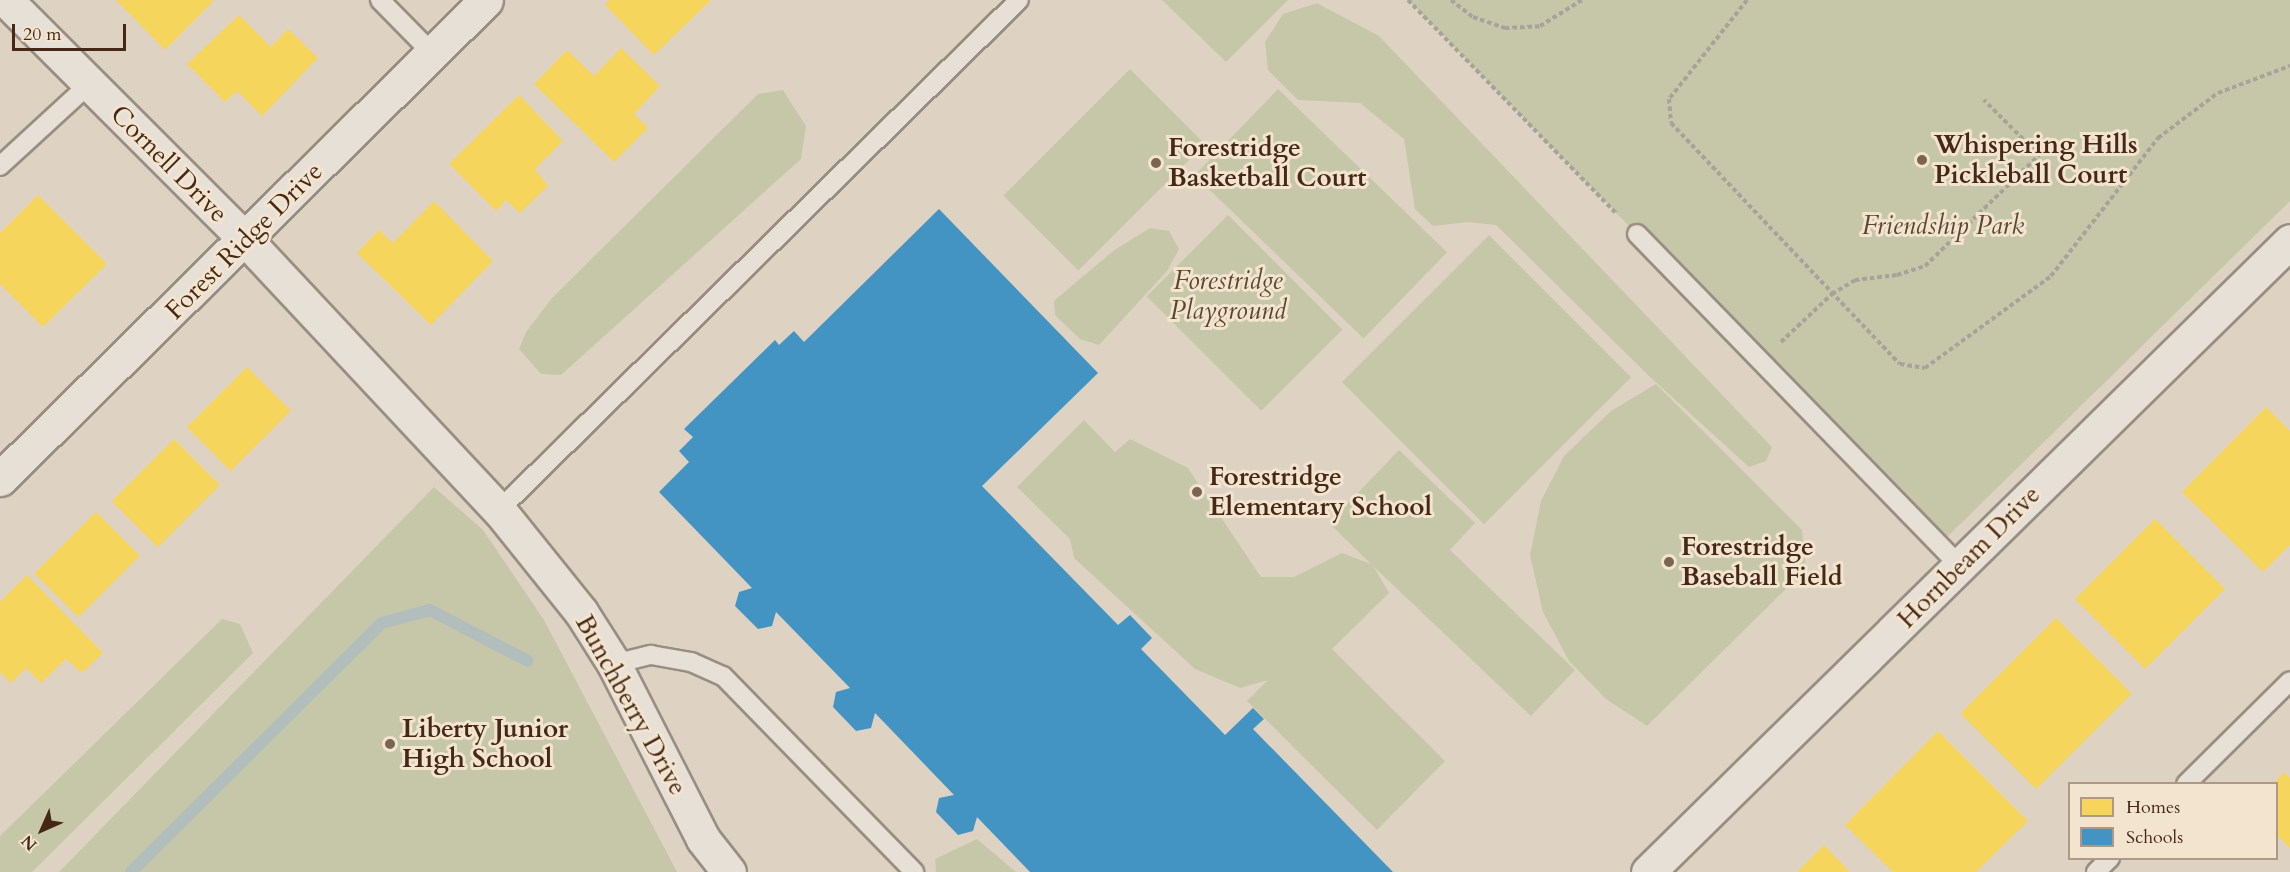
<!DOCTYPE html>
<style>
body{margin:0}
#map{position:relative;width:2290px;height:872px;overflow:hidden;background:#ded3c2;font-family:Cardo,serif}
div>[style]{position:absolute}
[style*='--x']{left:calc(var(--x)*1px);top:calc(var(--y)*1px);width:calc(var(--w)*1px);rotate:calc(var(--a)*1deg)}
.green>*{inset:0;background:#c5c7a8;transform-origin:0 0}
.homes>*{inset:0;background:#f6d55c;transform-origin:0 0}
.schools>*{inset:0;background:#4393c3}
.stream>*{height:12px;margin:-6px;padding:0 6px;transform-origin:6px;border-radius:6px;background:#b1bebc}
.path>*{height:4px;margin-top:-2px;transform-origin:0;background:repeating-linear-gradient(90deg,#a9a299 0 4.5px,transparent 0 7.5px)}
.roads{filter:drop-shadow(2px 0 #988e82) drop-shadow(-2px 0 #988e82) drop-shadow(0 2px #988e82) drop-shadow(0 -2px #988e82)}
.lane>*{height:18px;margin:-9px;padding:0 9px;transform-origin:9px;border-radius:9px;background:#e6e0d6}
.street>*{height:33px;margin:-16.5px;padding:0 16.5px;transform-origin:16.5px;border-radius:16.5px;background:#e6e0d6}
.dots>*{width:16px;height:16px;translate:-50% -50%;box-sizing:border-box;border:3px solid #f2e4cf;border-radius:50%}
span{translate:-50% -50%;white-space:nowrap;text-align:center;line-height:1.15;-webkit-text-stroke:6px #f2e4cf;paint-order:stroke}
.poi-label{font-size:26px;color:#452816;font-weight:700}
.left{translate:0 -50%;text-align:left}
.street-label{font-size:26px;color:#452816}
.park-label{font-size:26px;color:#5b462f;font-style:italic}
.legend{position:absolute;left:2068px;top:782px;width:210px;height:78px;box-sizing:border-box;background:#f2e4cf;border:2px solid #ad9985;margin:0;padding:8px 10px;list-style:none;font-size:18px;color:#452816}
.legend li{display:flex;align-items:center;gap:12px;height:30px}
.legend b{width:30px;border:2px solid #ad9985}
.north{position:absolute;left:12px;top:800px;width:60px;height:60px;-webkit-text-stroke:4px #f2e4cf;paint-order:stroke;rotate:225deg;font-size:16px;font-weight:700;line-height:24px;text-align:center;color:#452816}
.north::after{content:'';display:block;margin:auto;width:21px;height:27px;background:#452816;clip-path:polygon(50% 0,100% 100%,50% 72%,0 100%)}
.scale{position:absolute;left:12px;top:24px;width:114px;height:27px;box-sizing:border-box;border:3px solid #452816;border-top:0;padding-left:8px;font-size:18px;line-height:21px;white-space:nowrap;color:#452816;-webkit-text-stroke:4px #f2e4cf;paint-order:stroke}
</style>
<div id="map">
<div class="green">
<i style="clip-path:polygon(1162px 0,1288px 0,1226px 62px)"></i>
<i style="clip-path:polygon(1408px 0,2290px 0,2290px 201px,1945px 539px,1761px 361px)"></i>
<i style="clip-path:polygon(1317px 3px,1379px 36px,1772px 447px,1766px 461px,1749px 467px,1649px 376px,1496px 225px,1468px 222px,1433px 226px,1415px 209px,1404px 139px,1360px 103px,1298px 100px,1268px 70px,1265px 42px,1283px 14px)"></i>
<i style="left:1130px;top:69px;width:106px;height:179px;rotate:45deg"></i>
<i style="left:1278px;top:89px;width:235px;height:120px;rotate:44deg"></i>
<i style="clip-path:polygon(783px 90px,806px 126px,801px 159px,561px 375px,541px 374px,519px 349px,526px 332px,552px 298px,758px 94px)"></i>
<i style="left:1228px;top:215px;width:162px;height:115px;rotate:45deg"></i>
<i style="clip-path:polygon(1150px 228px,1169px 231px,1179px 249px,1167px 271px,1099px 345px,1080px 339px,1055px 315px,1054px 301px,1113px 251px)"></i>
<i style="left:1489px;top:235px;width:201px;height:208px;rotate:45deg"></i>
<i style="clip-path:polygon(1656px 384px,1802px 530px,1806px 569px,1647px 726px,1606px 699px,1569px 661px,1543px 612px,1530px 555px,1541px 501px,1564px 456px,1611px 411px)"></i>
<i style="clip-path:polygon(1084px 420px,1115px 452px,1130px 439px,1188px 468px,1261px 577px,1294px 577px,1342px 553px,1371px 564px,1329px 523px,1399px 450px,1475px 523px,1450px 550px,1575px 670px,1531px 716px,1374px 567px,1389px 593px,1332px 649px,1445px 761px,1377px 830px,1247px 701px,1268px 680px,1240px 688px,1195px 669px,1074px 558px,1070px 539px,1017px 487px)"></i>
<i style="clip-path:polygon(434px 487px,483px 530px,544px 620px,677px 872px,59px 872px)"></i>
<i style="clip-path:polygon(222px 619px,240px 624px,253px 653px,32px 872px,0 872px,0 836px)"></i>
<i style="clip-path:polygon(977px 839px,1016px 872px,936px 872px,935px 859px)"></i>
</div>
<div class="homes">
<i style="clip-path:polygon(116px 0,211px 0,213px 2px,165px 50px)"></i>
<i style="clip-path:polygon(609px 0,711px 0,654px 55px,605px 5px)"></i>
<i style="clip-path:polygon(239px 15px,271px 47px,288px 29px,318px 58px,262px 116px,237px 91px,225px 102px,187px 64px)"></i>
<i style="clip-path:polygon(621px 48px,660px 86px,634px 114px,648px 128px,614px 162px,534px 84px,567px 50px,594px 76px)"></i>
<i style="clip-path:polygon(519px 95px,563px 141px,535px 169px,548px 186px,520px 213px,506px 200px,496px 211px,449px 164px)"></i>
<i style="clip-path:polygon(38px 195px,107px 264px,43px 327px,0 284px,0 233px)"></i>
<i style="clip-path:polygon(434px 201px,493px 261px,431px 325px,357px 253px,379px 230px,393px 243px)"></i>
<i style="left:247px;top:367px;width:62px;height:85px;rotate:45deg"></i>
<i style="clip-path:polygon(2266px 407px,2290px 431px,2290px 545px,2263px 572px,2182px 492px)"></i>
<i style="left:174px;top:439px;width:65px;height:88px;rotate:45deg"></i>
<i style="left:96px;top:512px;width:62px;height:87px;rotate:45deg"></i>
<i style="left:2155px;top:519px;width:99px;height:113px;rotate:45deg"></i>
<i style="clip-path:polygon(27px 575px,103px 653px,82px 673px,66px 659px,41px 683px,26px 668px,11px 683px,0 672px,0 602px)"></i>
<i style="left:2056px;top:618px;width:107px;height:135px;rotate:45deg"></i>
<i style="clip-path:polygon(1938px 731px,2028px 821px,1976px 872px,1893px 872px,1845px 825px)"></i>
<i style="clip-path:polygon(2284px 772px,2290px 778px,2290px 848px,2276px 834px,2276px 784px,2273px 784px)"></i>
<i style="clip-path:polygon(1824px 845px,1850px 872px,1797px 872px)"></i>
</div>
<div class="schools">
<i style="clip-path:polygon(939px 209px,1098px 373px,982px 486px,1118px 625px,1130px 615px,1152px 638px,1141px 649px,1225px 735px,1253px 708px,1264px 719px,1253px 729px,1393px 872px,1030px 872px,977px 817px,973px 831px,958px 835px,936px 812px,939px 798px,954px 795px,875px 713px,871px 728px,856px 731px,833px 707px,836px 692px,850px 688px,776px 612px,772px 626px,758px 629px,735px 606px,739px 592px,752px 588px,659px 492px,689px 462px,679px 451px,693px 437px,684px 429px,775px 340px,779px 345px,794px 331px,804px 342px)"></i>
</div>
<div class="stream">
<i style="--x:131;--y:872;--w:354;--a:-44.8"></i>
<i style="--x:382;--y:623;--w:50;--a:-15.2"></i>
<i style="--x:430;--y:610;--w:110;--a:27.5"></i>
</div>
<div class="path">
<i style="--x:1408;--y:0;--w:299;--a:45.7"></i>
<i style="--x:1451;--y:0;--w:28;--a:38"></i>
<i style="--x:1473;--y:17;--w:34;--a:19"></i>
<i style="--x:1505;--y:28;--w:35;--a:-3"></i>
<i style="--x:1540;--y:26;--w:49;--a:-31.8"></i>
<i style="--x:1747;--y:0;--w:126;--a:128.2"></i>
<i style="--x:1669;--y:99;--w:24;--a:85"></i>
<i style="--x:1671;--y:123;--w:332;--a:46.5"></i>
<i style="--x:1900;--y:364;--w:25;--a:9"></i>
<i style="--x:1925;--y:368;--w:156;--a:-36.1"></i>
<i style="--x:2051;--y:276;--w:175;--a:-52.2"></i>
<i style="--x:2158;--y:138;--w:75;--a:-36.9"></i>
<i style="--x:2218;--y:93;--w:77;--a:-20.6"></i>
<i style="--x:1781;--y:342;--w:70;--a:-43.3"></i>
<i style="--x:1832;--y:294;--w:27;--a:-31"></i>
<i style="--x:1855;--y:280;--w:42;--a:-6.8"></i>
<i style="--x:1897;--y:275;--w:29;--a:-18"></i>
<i style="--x:1925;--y:266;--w:159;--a:-44.2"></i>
<i style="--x:2039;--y:155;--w:78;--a:-135"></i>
</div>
<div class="roads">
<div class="lane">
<i style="--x:380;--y:0;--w:76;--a:45.5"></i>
<i style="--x:0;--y:166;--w:120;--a:-42.6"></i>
<i style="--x:1637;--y:234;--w:463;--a:45.8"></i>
<i style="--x:499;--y:510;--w:728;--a:-44.44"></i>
<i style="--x:614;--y:664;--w:38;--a:-14"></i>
<i style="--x:651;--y:655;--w:41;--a:9.9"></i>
<i style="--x:691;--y:662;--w:35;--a:24"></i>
<i style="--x:723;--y:676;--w:274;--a:45.7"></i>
<i style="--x:2186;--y:784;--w:146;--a:-44.7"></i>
<i style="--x:2096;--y:872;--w:20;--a:-45"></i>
</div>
<div class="street">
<i style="--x:6;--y:0;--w:339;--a:45"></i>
<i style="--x:246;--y:240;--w:370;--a:46.9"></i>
<i style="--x:499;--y:510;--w:131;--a:51.2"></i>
<i style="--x:581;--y:612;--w:62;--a:57.6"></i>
<i style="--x:614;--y:664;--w:196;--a:63"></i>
<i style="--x:703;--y:839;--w:42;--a:51.8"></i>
<i style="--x:0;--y:479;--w:682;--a:-44.58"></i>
<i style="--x:1648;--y:872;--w:900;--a:-44.5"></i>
</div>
</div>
<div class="dots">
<i style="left:1922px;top:160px;background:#7b6452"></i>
<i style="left:1156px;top:163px;background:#7b6452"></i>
<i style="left:1197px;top:492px;background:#7b6452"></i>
<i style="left:1669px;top:562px;background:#7b6452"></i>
<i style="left:390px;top:744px;background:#7b6452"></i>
</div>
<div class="poi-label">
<span class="left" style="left:1934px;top:160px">Whispering Hills<br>Pickleball Court</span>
<span class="left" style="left:1168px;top:163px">Forestridge<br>Basketball Court</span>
<span class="left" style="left:1209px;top:492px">Forestridge<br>Elementary School</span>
<span class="left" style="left:1681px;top:562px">Forestridge<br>Baseball Field</span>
<span class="left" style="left:402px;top:744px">Liberty Junior<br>High School</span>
</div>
<div class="street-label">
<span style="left:169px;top:164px;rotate:45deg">Cornell Drive</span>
<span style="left:244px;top:241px;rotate:-45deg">Forest Ridge Drive</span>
<span style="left:1969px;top:557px;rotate:-45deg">Hornbeam Drive</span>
<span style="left:631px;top:705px;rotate:61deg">Bunchberry Drive</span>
</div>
<div class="park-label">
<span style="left:1943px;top:226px">Friendship Park</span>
<span style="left:1228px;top:296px">Forestridge<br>Playground</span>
</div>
<ul class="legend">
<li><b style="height:16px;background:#f6d55c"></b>Homes</li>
<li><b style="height:16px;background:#4393c3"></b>Schools</li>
</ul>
<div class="north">N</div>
<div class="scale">20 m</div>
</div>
